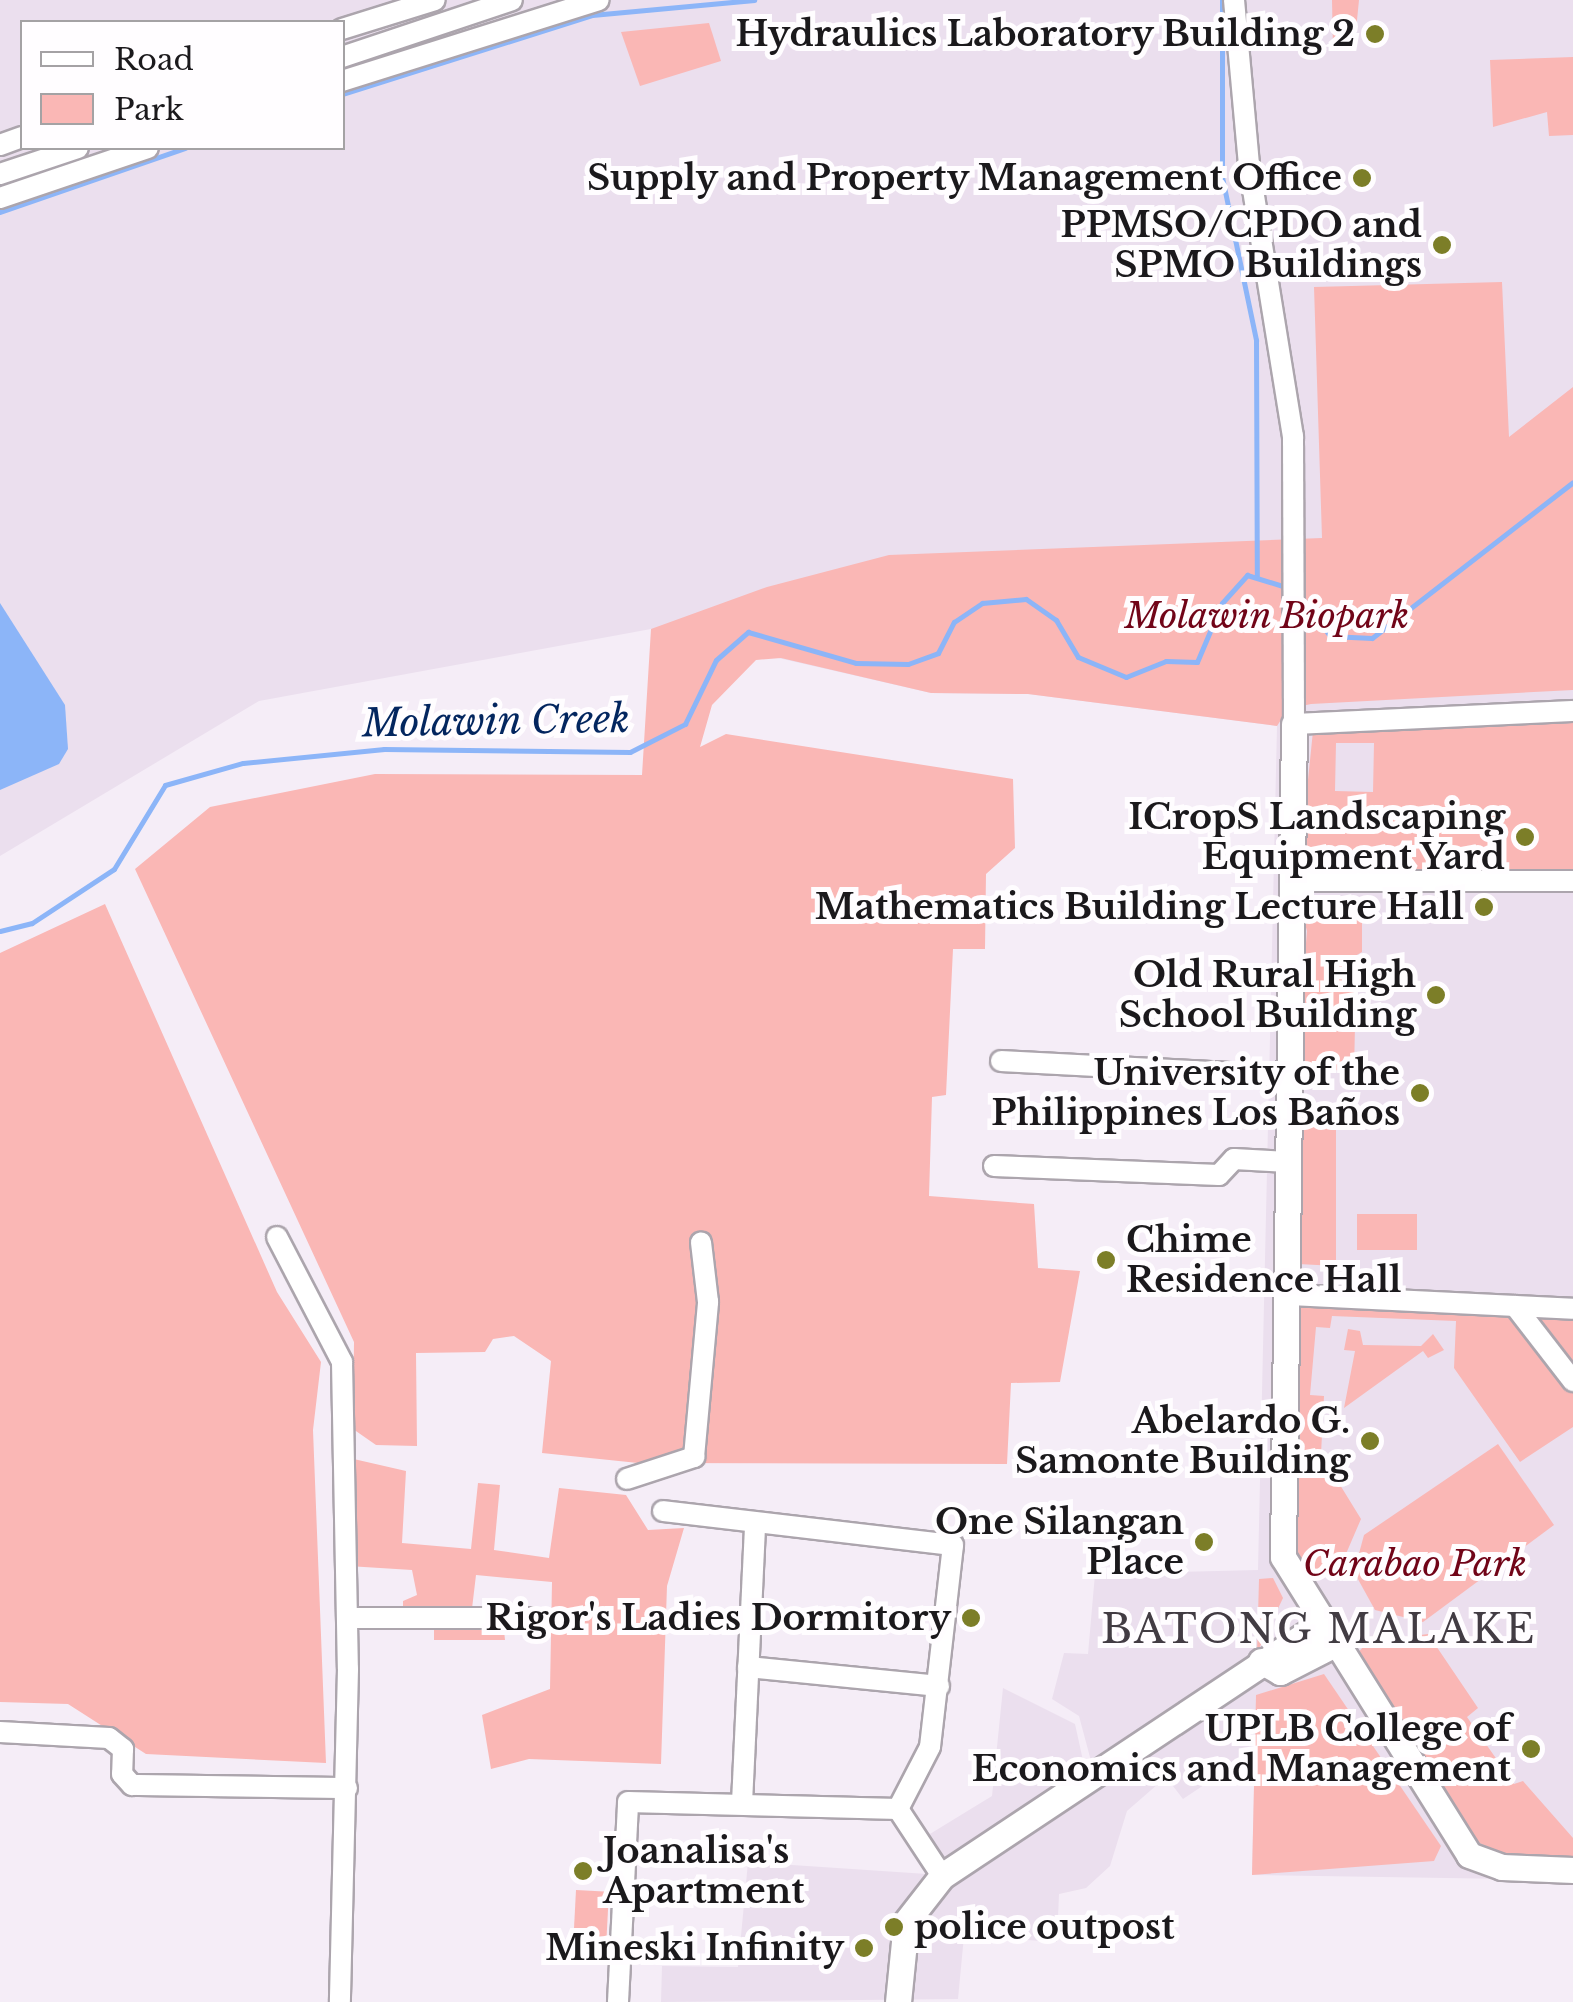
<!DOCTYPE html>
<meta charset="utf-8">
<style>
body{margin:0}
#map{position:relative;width:1573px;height:2002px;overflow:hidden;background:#f5edf7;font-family:"Libre Baskerville",serif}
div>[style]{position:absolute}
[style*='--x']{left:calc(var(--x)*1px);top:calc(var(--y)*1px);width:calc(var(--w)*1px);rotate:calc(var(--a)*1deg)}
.built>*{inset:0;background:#ebdfee}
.green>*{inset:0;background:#fab7b5;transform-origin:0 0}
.water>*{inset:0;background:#8cb5f8}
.stream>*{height:5px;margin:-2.5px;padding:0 2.5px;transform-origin:2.5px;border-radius:2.5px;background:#8cb5f8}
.roads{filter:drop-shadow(2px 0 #aca5ad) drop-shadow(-2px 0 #aca5ad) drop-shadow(0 2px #aca5ad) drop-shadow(0 -2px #aca5ad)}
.minor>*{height:20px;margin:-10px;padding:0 10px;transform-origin:10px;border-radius:10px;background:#fff}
.major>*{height:25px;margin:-12.5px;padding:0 12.5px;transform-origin:12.5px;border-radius:12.5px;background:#fff}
.dots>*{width:28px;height:28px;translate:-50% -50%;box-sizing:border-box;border:5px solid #fffdff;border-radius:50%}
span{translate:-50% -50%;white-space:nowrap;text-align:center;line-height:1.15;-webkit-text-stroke:10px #fffdff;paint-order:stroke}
.poi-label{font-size:35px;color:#1b191c;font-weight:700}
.right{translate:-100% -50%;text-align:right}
.left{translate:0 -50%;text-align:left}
.park-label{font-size:35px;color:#710418;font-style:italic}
.water-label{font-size:38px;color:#03265f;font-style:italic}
.quarter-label{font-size:40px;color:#423c43;letter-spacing:2.5px}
.legend{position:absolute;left:20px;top:20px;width:325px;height:130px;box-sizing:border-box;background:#fffdff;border:2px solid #a4a2a4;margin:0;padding:12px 18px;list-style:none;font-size:30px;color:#1b191c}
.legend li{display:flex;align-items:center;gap:20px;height:50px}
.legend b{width:50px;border:2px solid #a4a2a4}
</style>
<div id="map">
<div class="built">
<i style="clip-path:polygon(evenodd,0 0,1573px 0,1573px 1880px,1252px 1875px,1255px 1751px,1183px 1799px,1166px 1777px,1127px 1811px,1110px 1866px,1086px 1888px,1059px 1894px,1057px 1942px,964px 1936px,958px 1999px,661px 2002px,662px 1966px,738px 1967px,748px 1862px,927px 1874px,945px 1865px,925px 1837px,992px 1796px,1003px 1688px,1075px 1724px,1084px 1765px,1091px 1761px,1079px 1716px,1052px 1699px,1064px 1653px,1088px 1654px,1095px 1574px,1258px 1570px,1277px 726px,1028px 694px,931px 693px,651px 629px,259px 701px,0 856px,0 0,22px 22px,342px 22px,342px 148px,22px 148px,22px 22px)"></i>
</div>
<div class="green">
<i style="clip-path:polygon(1332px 0,1359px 0,1354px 50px,1333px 50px)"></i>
<i style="clip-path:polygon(709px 23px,721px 61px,640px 86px,621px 32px)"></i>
<i style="clip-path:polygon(1573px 57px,1573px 135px,1549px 136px,1547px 112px,1493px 127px,1490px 60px)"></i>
<i style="clip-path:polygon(1502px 282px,1509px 437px,1573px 387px,1573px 690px,1311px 704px,1288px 709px,1277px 726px,1028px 694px,931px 693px,781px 658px,756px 660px,712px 705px,700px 747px,726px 734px,1013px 779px,1015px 848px,986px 874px,985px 949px,953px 949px,946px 1095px,932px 1097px,929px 1196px,1034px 1204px,1038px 1268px,1080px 1271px,1060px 1382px,1011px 1383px,1007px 1464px,638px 1463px,542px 1453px,551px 1361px,514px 1336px,493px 1339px,485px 1352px,416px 1353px,417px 1446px,376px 1445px,353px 1429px,354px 1342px,135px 869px,210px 807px,375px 774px,642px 775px,651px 629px,767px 587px,889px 555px,1322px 538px,1314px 287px)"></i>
<i style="clip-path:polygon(evenodd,1573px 723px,1573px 878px,1374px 878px,1363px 859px,1300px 858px,1313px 731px,1573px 723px,1336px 743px,1374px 743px,1373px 792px,1335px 791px,1336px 743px)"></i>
<i style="clip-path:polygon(1299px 903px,1362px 906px,1362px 952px,1348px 960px,1346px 977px,1356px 979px,1354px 1072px,1296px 1066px,1307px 931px)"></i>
<i style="clip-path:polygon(105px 904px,277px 1292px,321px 1362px,313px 1430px,326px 1763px,146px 1754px,68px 1704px,0 1702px,0 953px)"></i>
<i style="clip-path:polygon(1297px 1097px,1323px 1105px,1336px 1125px,1336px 1266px,1298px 1264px)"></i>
<i style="left:1357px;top:1214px;width:60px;height:36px"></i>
<i style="clip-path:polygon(1293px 1299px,1573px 1312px,1573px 1427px,1520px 1462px,1454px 1368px,1456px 1321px,1332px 1316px,1330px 1328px,1316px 1327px,1310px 1395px,1324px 1396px,1321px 1454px,1361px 1519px,1339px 1570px,1311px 1580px,1292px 1549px)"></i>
<i style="clip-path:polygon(1348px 1329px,1360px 1331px,1363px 1345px,1421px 1346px,1433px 1334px,1444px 1350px,1428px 1358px,1423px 1351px,1344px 1408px,1355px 1351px,1344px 1350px)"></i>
<i style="clip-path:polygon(1498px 1444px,1554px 1525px,1423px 1622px,1375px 1610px,1354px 1572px,1364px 1535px)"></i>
<i style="clip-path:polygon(345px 1457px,406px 1471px,402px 1543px,471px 1549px,478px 1483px,500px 1485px,494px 1550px,549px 1558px,559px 1488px,626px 1495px,648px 1530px,684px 1528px,667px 1586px,661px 1764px,529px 1759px,491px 1769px,482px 1715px,550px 1689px,552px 1582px,476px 1575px,471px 1617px,503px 1621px,505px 1640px,434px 1640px,434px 1622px,403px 1620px,403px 1601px,417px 1595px,412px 1570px,348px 1566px)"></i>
<i style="clip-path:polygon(1273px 1578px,1283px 1598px,1257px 1653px,1259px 1579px)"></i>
<i style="clip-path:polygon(1379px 1629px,1397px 1638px,1428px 1634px,1478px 1708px,1467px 1717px,1514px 1784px,1523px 1781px,1573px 1838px,1573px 1860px,1507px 1856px,1475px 1841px,1356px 1655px)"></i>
<i style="clip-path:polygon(1324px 1674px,1441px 1846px,1434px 1861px,1252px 1875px,1256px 1695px)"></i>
<i style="left:576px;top:1890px;width:33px;height:45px;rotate:3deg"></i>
</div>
<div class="water">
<i style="clip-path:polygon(0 603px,65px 705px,68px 749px,59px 764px,0 790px)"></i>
</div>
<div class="stream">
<i style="--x:1222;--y:0;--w:177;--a:90"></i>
<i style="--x:1222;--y:177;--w:167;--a:78.2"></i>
<i style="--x:1256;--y:340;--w:236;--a:89.8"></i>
<i style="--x:342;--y:94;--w:262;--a:-17.5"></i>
<i style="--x:592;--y:15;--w:163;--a:-5.3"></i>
<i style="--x:0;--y:212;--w:196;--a:-19.1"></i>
<i style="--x:1302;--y:598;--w:47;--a:53.6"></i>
<i style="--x:1330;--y:636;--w:42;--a:2.7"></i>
<i style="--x:1372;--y:638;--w:254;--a:-37.8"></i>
<i style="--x:0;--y:931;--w:33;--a:-14"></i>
<i style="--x:32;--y:923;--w:98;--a:-33.4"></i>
<i style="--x:114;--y:869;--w:98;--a:-58.7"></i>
<i style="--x:165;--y:785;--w:81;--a:-15.8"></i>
<i style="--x:243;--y:763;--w:142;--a:-5.7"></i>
<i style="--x:384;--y:749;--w:246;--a:0.7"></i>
<i style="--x:630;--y:752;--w:62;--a:-27"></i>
<i style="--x:685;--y:724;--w:71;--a:-64.2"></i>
<i style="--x:716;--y:660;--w:43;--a:-41.2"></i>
<i style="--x:748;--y:632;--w:112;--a:16"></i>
<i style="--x:856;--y:663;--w:52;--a:1.1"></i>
<i style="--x:908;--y:664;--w:32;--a:-20"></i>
<i style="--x:938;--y:653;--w:35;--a:-63"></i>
<i style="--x:954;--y:622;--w:34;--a:-34"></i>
<i style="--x:982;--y:603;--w:44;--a:-5.2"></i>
<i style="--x:1026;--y:599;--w:37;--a:35"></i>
<i style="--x:1056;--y:620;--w:43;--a:59.3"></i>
<i style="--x:1078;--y:657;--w:52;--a:22.6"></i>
<i style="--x:1126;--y:677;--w:43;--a:-21.8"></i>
<i style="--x:1166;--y:661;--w:31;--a:2"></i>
<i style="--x:1197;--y:662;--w:64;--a:-67"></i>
<i style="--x:1222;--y:603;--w:38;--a:-48"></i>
<i style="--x:1247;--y:575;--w:44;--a:17.2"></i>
</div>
<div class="roads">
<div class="minor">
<i style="--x:1234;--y:0;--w:166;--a:84.8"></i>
<i style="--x:1249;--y:165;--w:275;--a:80.8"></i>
<i style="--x:1293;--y:436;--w:288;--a:89.8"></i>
<i style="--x:1294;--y:724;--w:279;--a:-2.7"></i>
<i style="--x:342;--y:29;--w:97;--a:-17.3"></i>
<i style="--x:342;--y:57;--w:179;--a:-18.5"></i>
<i style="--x:342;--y:81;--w:269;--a:-17.5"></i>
<i style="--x:0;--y:145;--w:23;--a:-20"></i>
<i style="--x:0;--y:174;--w:82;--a:-18.4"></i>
<i style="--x:0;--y:198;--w:156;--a:-18.7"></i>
<i style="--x:1299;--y:881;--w:274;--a:0"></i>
<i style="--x:1001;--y:1061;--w:286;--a:3"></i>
<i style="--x:994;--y:1166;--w:225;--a:2.3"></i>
<i style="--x:1219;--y:1175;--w:22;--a:-47"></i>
<i style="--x:1234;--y:1159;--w:54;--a:3.2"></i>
<i style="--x:277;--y:1237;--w:141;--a:62.5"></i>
<i style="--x:342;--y:1362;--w:307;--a:88.9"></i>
<i style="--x:348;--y:1669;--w:333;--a:91.4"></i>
<i style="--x:1290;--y:1295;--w:283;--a:2.8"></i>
<i style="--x:1515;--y:1306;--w:95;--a:52.3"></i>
<i style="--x:627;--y:1479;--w:71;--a:-18.2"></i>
<i style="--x:694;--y:1457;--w:156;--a:-84.8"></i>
<i style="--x:708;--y:1302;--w:60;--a:-96.7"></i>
<i style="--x:663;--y:1511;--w:292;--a:6.7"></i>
<i style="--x:953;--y:1545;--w:203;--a:96.5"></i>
<i style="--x:930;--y:1747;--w:70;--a:117.3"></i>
<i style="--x:347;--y:1618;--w:182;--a:0"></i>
<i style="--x:748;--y:1667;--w:192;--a:5.7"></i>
<i style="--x:0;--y:1732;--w:109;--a:3.2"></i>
<i style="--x:109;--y:1738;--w:18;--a:38"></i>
<i style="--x:123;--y:1749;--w:25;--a:92"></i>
<i style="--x:122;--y:1774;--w:15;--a:48"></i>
<i style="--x:132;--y:1785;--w:215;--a:0.8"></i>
<i style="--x:742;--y:1803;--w:277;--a:-87.3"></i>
<i style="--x:898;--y:1809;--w:80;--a:56.7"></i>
<i style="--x:618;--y:2002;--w:200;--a:-87.1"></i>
<i style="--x:628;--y:1802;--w:270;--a:1.5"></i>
</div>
<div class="major">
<i style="--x:1294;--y:724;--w:833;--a:90.76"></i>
<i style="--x:1283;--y:1557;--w:351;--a:58"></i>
<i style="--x:1469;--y:1855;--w:35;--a:20"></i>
<i style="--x:1502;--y:1867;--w:71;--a:2.4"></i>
<i style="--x:1261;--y:1661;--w:22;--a:30"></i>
<i style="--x:1280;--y:1672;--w:64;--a:-27"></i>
<i style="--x:898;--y:2002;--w:80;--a:-84.3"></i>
<i style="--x:906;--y:1922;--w:58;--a:-52"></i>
<i style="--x:942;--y:1876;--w:460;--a:-33.6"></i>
</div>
</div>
<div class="dots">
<i style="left:1375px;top:34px;background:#7c7e28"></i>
<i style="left:1362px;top:178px;background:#7c7e28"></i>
<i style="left:1442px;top:245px;background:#7c7e28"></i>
<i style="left:1525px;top:837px;background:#7c7e28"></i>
<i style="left:1484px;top:907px;background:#7c7e28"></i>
<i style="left:1436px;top:995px;background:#7c7e28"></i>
<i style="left:1420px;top:1093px;background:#7c7e28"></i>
<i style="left:1106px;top:1260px;background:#7c7e28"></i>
<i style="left:1370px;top:1441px;background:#7c7e28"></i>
<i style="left:1204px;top:1542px;background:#7c7e28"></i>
<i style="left:971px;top:1618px;background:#7c7e28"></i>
<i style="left:1531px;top:1749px;background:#7c7e28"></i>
<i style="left:583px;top:1871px;background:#7c7e28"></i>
<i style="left:894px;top:1927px;background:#7c7e28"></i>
<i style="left:864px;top:1948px;background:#7c7e28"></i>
</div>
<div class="poi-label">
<span class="right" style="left:1355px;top:34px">Hydraulics Laboratory Building 2</span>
<span class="right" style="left:1342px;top:178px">Supply and Property Management Office</span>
<span class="right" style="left:1422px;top:245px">PPMSO/CPDO and<br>SPMO Buildings</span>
<span class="right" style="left:1505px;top:837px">ICropS Landscaping<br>Equipment Yard</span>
<span class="right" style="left:1464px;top:907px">Mathematics Building Lecture Hall</span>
<span class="right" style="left:1416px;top:995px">Old Rural High<br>School Building</span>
<span class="right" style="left:1400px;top:1093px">University of the<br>Philippines Los Baños</span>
<span class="left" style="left:1126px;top:1260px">Chime<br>Residence Hall</span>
<span class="right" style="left:1350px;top:1441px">Abelardo G.<br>Samonte Building</span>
<span class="right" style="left:1184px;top:1542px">One Silangan<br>Place</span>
<span class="right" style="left:951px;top:1618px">Rigor's Ladies Dormitory</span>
<span class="right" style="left:1511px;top:1749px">UPLB College of<br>Economics and Management</span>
<span class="left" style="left:603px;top:1871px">Joanalisa's<br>Apartment</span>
<span class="left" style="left:914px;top:1927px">police outpost</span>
<span class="right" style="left:844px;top:1948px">Mineski Infinity</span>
</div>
<div class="park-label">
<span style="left:1267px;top:616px">Molawin Biopark</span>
<span style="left:1415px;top:1564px">Carabao Park</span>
</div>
<div class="water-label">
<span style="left:496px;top:721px;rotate:-1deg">Molawin Creek</span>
</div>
<div class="quarter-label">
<span style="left:1319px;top:1629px">BATONG MALAKE</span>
</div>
<ul class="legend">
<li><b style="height:12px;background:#fff"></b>Road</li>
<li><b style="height:28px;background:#fab7b5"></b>Park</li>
</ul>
</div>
